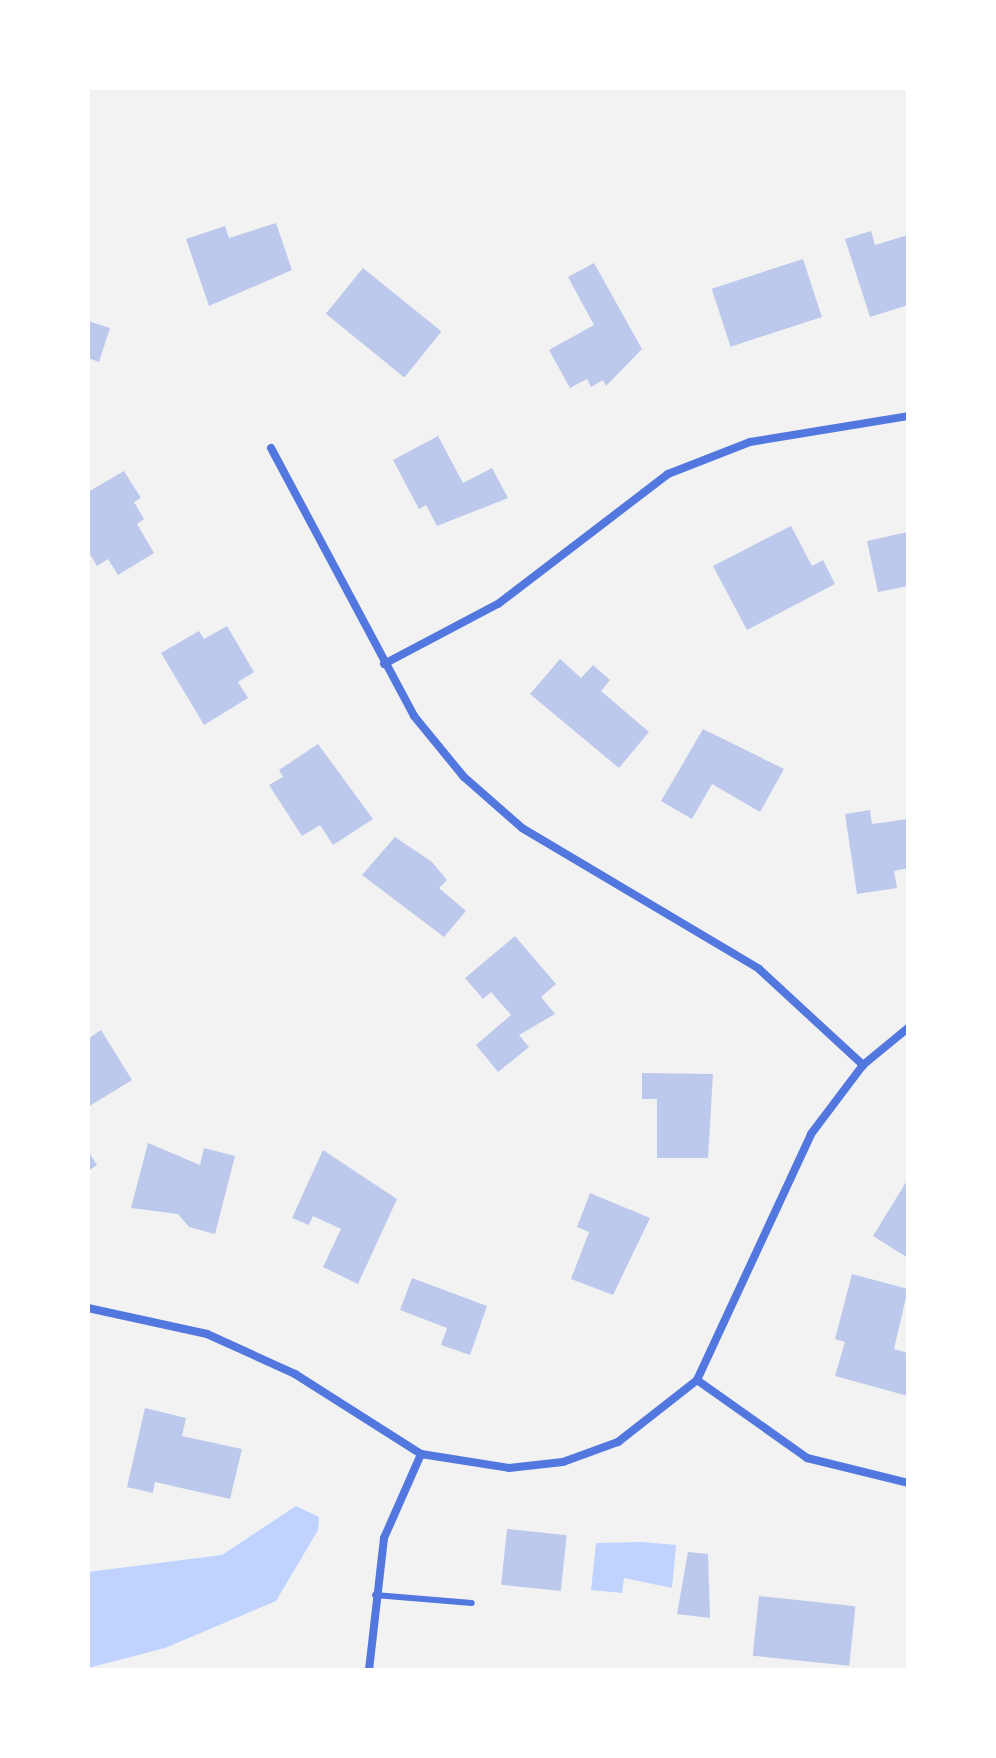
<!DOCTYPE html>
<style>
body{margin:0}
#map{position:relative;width:996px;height:1758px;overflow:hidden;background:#f2f2f2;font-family:"Asap Condensed",sans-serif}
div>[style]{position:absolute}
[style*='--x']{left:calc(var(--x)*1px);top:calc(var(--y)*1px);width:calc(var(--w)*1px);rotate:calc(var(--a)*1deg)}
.water>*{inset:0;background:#bfd3fe}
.building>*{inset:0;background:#bdc9ec;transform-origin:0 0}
.service>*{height:6px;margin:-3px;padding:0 3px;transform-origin:3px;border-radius:3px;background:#5277de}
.minor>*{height:8px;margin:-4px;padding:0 4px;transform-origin:4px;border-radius:4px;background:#5277de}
span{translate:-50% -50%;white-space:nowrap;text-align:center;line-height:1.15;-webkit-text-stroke:6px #fff;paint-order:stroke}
.frame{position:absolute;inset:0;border:90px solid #fff;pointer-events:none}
</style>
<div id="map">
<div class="water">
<i style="clip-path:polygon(296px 1506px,319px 1517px,318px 1530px,276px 1601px,165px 1648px,88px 1668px,88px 1572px,222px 1555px)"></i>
<i style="clip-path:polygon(642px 1542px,676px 1545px,672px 1588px,624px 1578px,622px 1593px,591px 1590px,596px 1543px)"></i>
</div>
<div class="building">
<i style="clip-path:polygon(276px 223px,292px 270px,209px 306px,186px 239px,225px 226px,229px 238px)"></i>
<i style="clip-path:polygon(871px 231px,875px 245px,908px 235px,908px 305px,870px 317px,845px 239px)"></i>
<i style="left:803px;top:259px;width:61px;height:96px;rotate:72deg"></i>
<i style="clip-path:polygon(594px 263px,642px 349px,606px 386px,603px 380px,591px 387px,587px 379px,570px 388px,549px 350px,594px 325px,568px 277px)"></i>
<i style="left:363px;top:268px;width:101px;height:59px;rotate:39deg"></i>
<i style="clip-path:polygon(88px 321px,110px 328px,99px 362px,88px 358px)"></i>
<i style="clip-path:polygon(438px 436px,463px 483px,492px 468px,508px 498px,437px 526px,426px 505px,419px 509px,393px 460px)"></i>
<i style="clip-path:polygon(124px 471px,141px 498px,134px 502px,144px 519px,137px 524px,154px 553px,118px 575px,108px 559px,97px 566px,88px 551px,88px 492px)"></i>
<i style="clip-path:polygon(791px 526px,812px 566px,823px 560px,835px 584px,747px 630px,713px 566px)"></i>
<i style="clip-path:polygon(908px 532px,908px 586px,878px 592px,867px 541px)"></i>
<i style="clip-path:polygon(227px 626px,254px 672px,238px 682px,248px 698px,204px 725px,161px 653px,199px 631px,204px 639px)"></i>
<i style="clip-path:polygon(560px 659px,581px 678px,593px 665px,610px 680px,601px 691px,649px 732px,619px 768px,530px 694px)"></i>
<i style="clip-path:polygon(703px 729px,784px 769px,760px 812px,712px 784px,692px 819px,661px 801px)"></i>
<i style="clip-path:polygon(318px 744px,373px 819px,333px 845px,320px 825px,302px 836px,269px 785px,283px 777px,279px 770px)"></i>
<i style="clip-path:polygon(870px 810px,872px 824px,908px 819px,908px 868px,894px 871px,897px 888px,857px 894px,845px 814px)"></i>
<i style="clip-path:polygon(395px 837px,432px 862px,447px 880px,439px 888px,466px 911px,444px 937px,362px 875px)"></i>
<i style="clip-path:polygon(515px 936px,556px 984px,541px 997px,555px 1014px,519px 1035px,529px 1047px,498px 1072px,476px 1045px,511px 1015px,491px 992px,483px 999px,465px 978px)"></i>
<i style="clip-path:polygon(101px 1030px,132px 1080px,88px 1107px,88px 1039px)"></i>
<i style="clip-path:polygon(642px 1073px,713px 1074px,708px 1158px,657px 1158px,657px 1099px,642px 1099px)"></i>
<i style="clip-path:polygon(148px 1143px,200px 1165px,204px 1148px,235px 1156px,215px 1234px,189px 1227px,178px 1214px,131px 1208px)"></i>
<i style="clip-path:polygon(323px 1150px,397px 1199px,358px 1284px,323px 1267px,341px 1229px,313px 1216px,309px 1225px,292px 1218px)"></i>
<i style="clip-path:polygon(88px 1151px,97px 1165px,88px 1171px)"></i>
<i style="clip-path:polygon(908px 1179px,908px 1258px,873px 1236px)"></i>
<i style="clip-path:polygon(590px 1193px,650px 1218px,613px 1295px,571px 1279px,589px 1232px,577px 1227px)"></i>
<i style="clip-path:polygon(852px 1274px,908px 1289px,894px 1349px,908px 1353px,908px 1396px,835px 1376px,845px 1342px,835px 1339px)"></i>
<i style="clip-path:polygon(412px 1278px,487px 1306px,470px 1355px,441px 1345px,447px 1328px,400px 1310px)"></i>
<i style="clip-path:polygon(145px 1408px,186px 1418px,182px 1436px,242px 1449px,230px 1499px,155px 1482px,153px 1493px,127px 1487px)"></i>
<i style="left:507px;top:1529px;width:60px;height:56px;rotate:6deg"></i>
<i style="clip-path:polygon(688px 1552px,708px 1554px,710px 1618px,677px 1614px)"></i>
<i style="left:759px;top:1596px;width:97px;height:60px;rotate:6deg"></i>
</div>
<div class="service">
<i style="--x:375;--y:1595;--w:97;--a:4.7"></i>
</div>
<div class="minor">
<i style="--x:271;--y:448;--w:304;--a:61.9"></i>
<i style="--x:414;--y:716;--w:79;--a:50.7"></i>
<i style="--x:464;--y:777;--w:77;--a:41.3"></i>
<i style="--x:522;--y:828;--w:276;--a:30.7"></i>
<i style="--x:759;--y:969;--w:142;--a:42.7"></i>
<i style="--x:384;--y:664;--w:129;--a:-27.8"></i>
<i style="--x:498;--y:604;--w:214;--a:-37.4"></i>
<i style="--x:668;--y:474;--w:88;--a:-21.3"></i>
<i style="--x:750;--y:442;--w:160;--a:-9.3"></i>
<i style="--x:88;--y:1308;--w:122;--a:12.3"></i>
<i style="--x:207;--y:1334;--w:97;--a:24.4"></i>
<i style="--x:295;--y:1374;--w:149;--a:32.4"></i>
<i style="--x:421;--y:1454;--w:89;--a:9"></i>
<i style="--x:509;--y:1468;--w:54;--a:-6.3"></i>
<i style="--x:563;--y:1462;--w:59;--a:-20"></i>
<i style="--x:618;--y:1442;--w:100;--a:-38.1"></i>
<i style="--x:697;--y:1380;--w:271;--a:-65.1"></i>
<i style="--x:811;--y:1134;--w:86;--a:-53"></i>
<i style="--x:863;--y:1065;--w:58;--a:-39.4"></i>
<i style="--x:697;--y:1380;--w:135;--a:35.3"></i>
<i style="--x:807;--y:1458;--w:104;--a:13.9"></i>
<i style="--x:369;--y:1670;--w:133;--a:-83.5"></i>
<i style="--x:384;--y:1538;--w:92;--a:-66.2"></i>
</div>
<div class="frame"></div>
</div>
